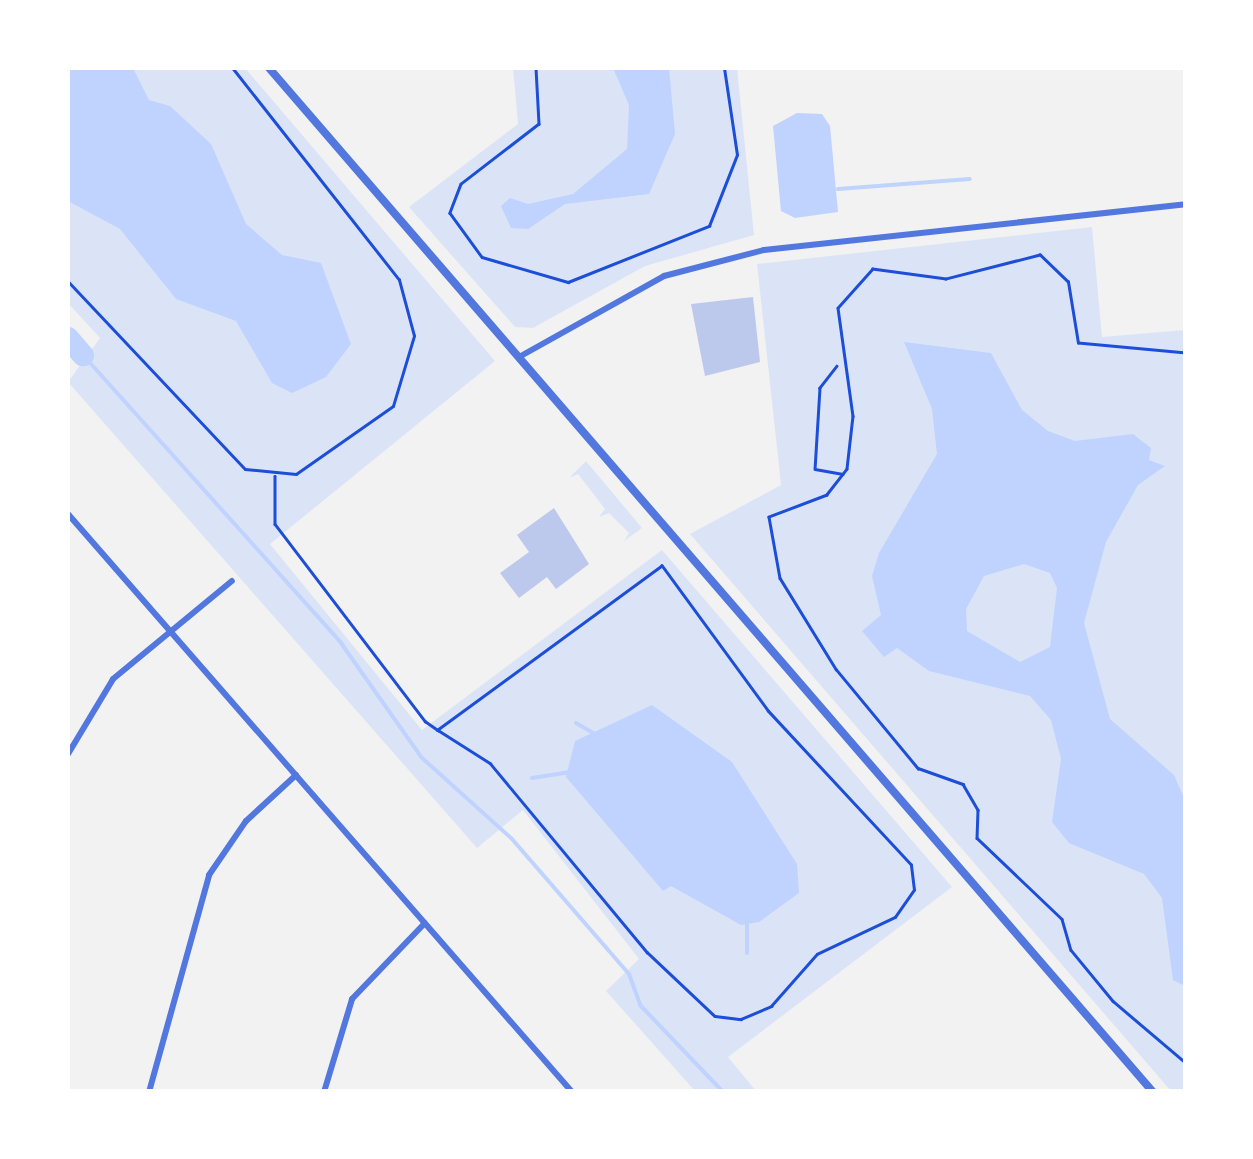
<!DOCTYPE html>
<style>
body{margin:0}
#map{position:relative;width:1253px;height:1159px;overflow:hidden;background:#f2f2f2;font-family:"PT Sans Narrow",sans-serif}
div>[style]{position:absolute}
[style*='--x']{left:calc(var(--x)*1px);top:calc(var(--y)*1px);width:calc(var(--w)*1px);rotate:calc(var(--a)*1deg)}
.green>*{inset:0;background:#dbe4f7}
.water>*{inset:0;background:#bfd3fe}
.stream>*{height:4px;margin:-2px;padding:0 2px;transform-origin:2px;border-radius:2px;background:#bfd3fe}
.river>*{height:22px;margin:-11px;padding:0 11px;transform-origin:11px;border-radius:11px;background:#bfd3fe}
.building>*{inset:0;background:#bdc9ec}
.path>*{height:2.5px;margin:-1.25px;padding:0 1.25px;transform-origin:1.25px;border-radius:1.25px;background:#1d4ed8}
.minor>*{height:6px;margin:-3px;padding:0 3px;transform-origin:3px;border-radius:3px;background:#5277de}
.tertiary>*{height:8px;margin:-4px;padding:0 4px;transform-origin:4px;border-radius:4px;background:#5277de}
span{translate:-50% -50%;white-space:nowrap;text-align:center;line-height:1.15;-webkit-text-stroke:10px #fff;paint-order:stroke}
.frame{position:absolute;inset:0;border:70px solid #fff;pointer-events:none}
</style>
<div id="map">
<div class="green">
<i style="clip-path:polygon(68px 68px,245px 68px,495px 361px,270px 544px,422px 730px,662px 550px,952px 887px,728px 1057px,756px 1091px,695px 1091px,606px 991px,639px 959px,523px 810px,477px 848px,68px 382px,100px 338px,68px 303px)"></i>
<i style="clip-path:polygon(513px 68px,737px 68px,754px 235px,645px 266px,533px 328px,515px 327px,409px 207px,518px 124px)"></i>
<i style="clip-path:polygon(1092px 227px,1102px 337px,1185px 330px,1185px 1091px,1171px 1091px,690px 534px,781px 485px,757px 264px)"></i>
<i style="clip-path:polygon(586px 461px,642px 528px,624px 541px,629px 533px,609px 513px,599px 517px,605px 509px,578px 474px,569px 478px)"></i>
</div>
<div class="water">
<i style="clip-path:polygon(68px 68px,133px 68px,149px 100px,170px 106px,211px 144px,246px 224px,282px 255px,321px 263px,351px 344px,326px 377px,292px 393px,272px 383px,236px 321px,176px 299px,120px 229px,68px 201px)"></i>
<i style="clip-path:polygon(613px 68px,669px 68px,675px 134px,649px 194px,565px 204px,528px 229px,511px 228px,501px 206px,510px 198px,528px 204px,573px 194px,627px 149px,629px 105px)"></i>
<i style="clip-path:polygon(797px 113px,822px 114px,830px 126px,838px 212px,795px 218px,781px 211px,773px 126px)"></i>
<i style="clip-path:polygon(evenodd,904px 342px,991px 353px,1022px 410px,1048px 431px,1075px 441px,1133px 434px,1151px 448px,1149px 460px,1165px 466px,1138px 485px,1106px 542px,1084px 623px,1110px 719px,1174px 775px,1185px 800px,1185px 986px,1173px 980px,1162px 898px,1144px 874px,1069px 843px,1052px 822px,1061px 759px,1051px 720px,1030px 696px,929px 671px,897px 648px,884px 657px,862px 631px,881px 615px,872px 576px,879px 553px,937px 454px,932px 409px,904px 342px,1024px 564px,1050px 573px,1057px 588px,1050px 647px,1020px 662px,967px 631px,966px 609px,984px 576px,1024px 564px)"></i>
<i style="clip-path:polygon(652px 705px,732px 762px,797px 864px,799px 893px,759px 922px,741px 925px,671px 886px,663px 891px,566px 777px,575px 741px)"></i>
</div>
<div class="stream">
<i style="--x:838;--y:189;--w:132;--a:-4.3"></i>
<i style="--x:83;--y:355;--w:387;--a:48.1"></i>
<i style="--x:341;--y:643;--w:139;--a:54.9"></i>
<i style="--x:421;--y:757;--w:122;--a:42"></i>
<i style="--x:512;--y:839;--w:179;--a:49.1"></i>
<i style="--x:629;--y:974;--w:33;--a:70"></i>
<i style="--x:640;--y:1005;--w:120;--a:46.3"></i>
<i style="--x:576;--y:723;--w:20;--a:30"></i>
<i style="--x:532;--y:778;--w:37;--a:-9"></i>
<i style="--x:747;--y:923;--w:30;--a:90"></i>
</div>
<div class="river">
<i style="--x:68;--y:338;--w:23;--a:49"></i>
</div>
<div class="building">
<i style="clip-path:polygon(753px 297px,760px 362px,705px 376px,691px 304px)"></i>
<i style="clip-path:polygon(554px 508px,589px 564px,556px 589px,547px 577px,519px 598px,500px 573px,529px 552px,517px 535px)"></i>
</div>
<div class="path">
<i style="--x:536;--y:68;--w:56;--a:86.9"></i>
<i style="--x:539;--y:124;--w:98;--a:142.4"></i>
<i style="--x:461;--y:184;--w:31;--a:111"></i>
<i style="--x:450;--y:213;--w:54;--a:54"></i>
<i style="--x:482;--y:257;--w:90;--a:16.2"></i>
<i style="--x:568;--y:282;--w:152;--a:-21.7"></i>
<i style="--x:709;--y:226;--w:76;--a:-68.5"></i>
<i style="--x:737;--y:155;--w:88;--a:-98.5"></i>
<i style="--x:68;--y:281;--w:258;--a:46.7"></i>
<i style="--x:245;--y:469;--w:51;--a:5.6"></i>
<i style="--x:296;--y:474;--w:118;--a:-35"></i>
<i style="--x:393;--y:406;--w:73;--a:-73.3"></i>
<i style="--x:414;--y:336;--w:58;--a:-105"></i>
<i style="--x:399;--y:280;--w:270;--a:-128.2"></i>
<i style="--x:1186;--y:353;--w:108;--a:-174.7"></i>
<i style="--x:1078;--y:343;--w:62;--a:-99.3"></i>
<i style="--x:1068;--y:282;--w:39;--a:-136"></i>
<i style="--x:1040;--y:255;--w:97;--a:165.7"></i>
<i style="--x:946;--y:279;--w:74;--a:-172.2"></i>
<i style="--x:873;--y:269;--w:52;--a:131.9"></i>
<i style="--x:838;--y:308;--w:109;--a:82.1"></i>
<i style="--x:853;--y:416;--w:53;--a:96.5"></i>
<i style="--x:847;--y:469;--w:33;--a:128"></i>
<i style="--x:827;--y:495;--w:62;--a:159.2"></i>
<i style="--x:769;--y:517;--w:62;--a:79.8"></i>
<i style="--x:780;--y:578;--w:107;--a:58.4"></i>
<i style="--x:836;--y:669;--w:129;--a:50.4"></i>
<i style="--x:918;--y:768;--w:48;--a:19.6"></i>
<i style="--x:963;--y:784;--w:30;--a:60"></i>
<i style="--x:978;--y:810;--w:28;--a:92"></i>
<i style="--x:977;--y:838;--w:117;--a:43.6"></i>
<i style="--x:1062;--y:919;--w:32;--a:74"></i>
<i style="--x:1071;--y:950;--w:66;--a:50.5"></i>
<i style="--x:1113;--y:1001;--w:96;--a:40.3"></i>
<i style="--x:837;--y:366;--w:28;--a:128"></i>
<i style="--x:820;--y:388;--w:81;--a:93.5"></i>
<i style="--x:815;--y:469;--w:28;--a:10"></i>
<i style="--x:275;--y:476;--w:48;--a:90"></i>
<i style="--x:275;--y:524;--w:248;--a:52.7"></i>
<i style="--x:425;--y:721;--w:16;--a:35"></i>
<i style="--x:438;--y:730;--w:62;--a:32.4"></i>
<i style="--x:490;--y:763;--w:246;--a:50.3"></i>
<i style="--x:647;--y:952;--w:93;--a:43.3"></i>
<i style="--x:715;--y:1016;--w:26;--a:7"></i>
<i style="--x:741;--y:1019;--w:33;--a:-23"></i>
<i style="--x:771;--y:1006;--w:69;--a:-48.5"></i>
<i style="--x:817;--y:954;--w:86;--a:-25.4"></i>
<i style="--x:895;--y:917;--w:33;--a:-55"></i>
<i style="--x:914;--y:890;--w:25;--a:-97"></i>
<i style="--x:911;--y:865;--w:210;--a:-132.9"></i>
<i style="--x:768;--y:711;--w:180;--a:-126.2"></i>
<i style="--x:662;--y:566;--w:278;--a:143.8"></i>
<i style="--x:1186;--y:579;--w:42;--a:90"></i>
</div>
<div class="minor">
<i style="--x:519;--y:357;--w:166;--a:-29.2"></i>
<i style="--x:664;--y:276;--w:103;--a:-14.6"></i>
<i style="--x:764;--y:250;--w:424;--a:-6.2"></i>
<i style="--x:68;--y:514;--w:767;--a:48.91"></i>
<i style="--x:68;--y:754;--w:87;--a:-59"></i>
<i style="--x:113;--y:679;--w:154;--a:-39.5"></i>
<i style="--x:149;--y:1092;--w:225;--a:-74.5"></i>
<i style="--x:209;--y:875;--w:65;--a:-55.6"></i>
<i style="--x:246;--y:821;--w:68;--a:-42.6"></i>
<i style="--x:324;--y:1092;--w:97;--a:-73.2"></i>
<i style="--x:352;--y:999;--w:105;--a:-46.2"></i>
</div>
<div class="tertiary">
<i style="--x:269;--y:68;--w:1353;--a:49.2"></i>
</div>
<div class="frame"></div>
</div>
